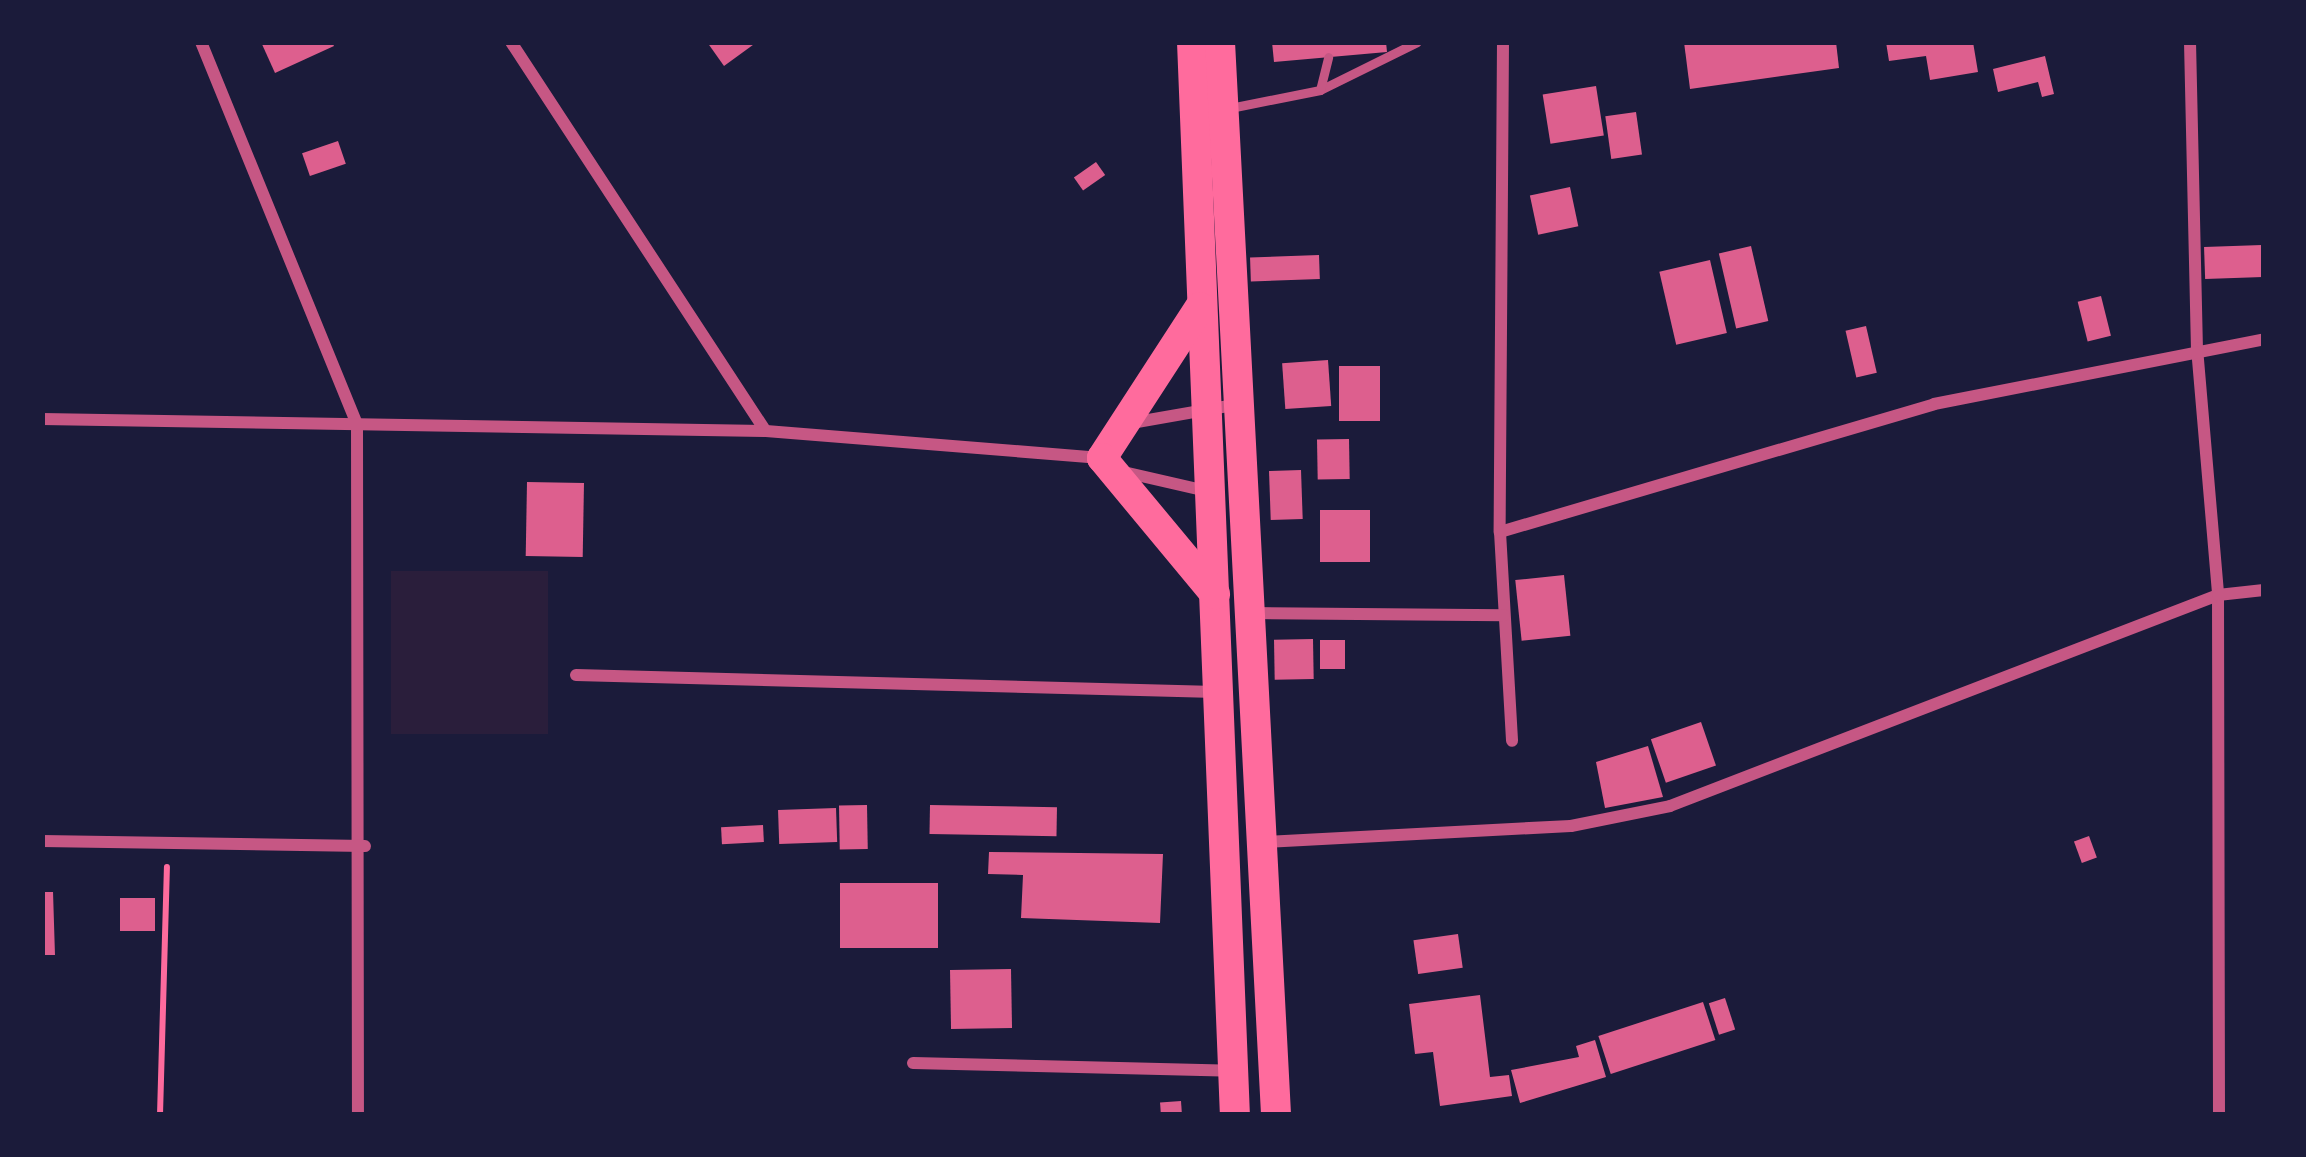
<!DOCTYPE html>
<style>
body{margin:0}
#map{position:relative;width:2306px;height:1157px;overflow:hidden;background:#1b1b3a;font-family:"Noto Serif",serif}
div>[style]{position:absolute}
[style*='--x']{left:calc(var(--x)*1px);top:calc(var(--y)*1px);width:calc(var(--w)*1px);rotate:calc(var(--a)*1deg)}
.green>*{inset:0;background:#2a1e3b;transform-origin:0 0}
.building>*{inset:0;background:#dd5f8e;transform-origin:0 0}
.path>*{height:6px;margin:-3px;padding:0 3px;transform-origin:3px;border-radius:3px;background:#ff6b9d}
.service>*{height:9px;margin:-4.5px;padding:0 4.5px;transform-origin:4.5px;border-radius:4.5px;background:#c65784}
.minor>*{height:12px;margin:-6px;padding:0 6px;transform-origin:6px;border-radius:6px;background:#c65784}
.primary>*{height:30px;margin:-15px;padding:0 15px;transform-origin:15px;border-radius:15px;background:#ff6b9d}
span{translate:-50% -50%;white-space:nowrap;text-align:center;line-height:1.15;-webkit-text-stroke:9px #1b1b3a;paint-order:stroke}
.frame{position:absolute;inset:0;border:45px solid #1b1b3a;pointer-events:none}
</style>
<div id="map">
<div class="green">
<i style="left:391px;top:571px;width:157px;height:163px"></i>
</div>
<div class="building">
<i style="clip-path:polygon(261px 42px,332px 42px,334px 46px,275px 73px)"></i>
<i style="clip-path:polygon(707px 42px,757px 42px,724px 66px)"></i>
<i style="clip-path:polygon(1272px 42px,1386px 42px,1387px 52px,1274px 62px)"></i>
<i style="clip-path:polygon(1684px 42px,1836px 42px,1839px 68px,1690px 89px)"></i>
<i style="clip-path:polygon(1886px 42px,1973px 42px,1978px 72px,1930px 80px,1926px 56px,1889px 61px)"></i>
<i style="clip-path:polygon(2045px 56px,2054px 94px,2042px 97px,2038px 82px,1998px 92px,1993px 69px)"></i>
<i style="left:1596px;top:86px;width:50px;height:54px;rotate:81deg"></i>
<i style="left:1636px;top:112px;width:43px;height:31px;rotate:82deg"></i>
<i style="left:338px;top:141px;width:24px;height:38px;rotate:71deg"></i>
<i style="left:1096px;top:162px;width:16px;height:27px;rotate:55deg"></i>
<i style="left:1570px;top:187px;width:40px;height:41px;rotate:78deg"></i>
<i style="left:2262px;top:245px;width:32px;height:58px;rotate:88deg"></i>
<i style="left:1751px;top:246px;width:77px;height:33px;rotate:77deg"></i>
<i style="left:1319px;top:255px;width:24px;height:69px;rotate:88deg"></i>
<i style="left:1710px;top:260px;width:75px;height:52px;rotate:77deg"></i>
<i style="left:2101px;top:296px;width:41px;height:24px;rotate:76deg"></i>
<i style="left:1866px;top:326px;width:48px;height:21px;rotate:77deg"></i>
<i style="left:1328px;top:360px;width:46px;height:46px;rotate:86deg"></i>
<i style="left:1380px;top:366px;width:55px;height:41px;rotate:90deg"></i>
<i style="left:1349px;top:439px;width:40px;height:32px;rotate:89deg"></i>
<i style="left:1301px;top:470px;width:49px;height:32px;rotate:88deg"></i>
<i style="left:527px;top:482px;width:57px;height:74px;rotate:1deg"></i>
<i style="left:1320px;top:510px;width:50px;height:52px"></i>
<i style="left:1564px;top:575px;width:61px;height:49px;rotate:84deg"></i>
<i style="left:1313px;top:639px;width:40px;height:39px;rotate:89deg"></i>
<i style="left:1320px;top:640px;width:25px;height:29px"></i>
<i style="left:1701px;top:722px;width:46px;height:53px;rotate:71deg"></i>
<i style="clip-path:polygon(1648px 746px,1663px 797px,1605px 808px,1596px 762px)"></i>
<i style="left:867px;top:805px;width:44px;height:28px;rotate:89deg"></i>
<i style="left:930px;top:805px;width:127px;height:29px;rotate:1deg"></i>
<i style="left:836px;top:808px;width:34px;height:58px;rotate:88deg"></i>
<i style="left:763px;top:825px;width:17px;height:42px;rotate:87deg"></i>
<i style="left:2089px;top:836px;width:23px;height:16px;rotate:70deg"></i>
<i style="clip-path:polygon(989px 852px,1163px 854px,1160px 923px,1021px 918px,1023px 875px,988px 874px)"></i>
<i style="left:840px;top:883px;width:98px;height:65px"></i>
<i style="clip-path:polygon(42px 892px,53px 892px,55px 955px,42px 955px)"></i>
<i style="left:120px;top:898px;width:35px;height:33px"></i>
<i style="left:1458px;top:934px;width:34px;height:45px;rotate:82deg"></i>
<i style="left:1011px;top:969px;width:59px;height:61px;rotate:89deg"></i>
<i style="clip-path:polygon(1480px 995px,1490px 1077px,1509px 1075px,1512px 1096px,1440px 1106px,1433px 1052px,1415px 1054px,1409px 1004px)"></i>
<i style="left:1725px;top:998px;width:33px;height:17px;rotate:72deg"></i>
<i style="left:1703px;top:1002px;width:40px;height:110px;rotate:72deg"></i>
<i style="clip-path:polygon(1595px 1040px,1606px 1077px,1520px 1103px,1511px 1070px,1579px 1057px,1576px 1046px)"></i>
<i style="left:1181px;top:1101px;width:14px;height:21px;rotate:86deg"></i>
</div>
<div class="path">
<i style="--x:160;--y:1115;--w:248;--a:-88.4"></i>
</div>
<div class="service">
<i style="--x:1320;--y:90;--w:108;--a:-26.3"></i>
<i style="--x:1230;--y:108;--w:92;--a:-11.3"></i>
<i style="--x:1320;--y:90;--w:34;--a:-76"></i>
</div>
<div class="minor">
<i style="--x:201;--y:42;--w:413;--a:67.8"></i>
<i style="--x:357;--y:424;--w:691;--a:89.92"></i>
<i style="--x:511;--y:42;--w:465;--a:56.8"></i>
<i style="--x:1503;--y:42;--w:490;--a:90.4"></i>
<i style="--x:1500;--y:532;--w:209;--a:86.7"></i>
<i style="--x:2190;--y:42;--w:306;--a:88.7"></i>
<i style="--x:2197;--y:348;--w:248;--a:85.1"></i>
<i style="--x:2218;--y:595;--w:520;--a:89.89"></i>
<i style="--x:42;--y:419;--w:724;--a:0.95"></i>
<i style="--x:766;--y:431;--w:336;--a:4.6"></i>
<i style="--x:1137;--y:422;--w:105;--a:-9.9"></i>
<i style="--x:1128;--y:473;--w:85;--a:12.9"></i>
<i style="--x:1500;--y:532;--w:452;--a:-16.4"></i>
<i style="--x:1934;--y:404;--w:336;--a:-11.1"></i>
<i style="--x:1253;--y:613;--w:251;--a:0.5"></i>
<i style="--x:576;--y:675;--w:640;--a:1.52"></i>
<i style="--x:42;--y:841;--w:323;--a:0.9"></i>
<i style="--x:1264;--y:842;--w:307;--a:-3"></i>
<i style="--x:1571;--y:826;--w:101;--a:-11.4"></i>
<i style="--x:1670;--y:806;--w:587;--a:-21.06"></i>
<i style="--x:2218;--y:595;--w:46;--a:-6.2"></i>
<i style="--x:913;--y:1063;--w:319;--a:1.4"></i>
</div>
<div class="primary">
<i style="--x:1192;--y:42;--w:1074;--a:87.71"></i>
<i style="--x:1220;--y:42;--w:1074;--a:87.01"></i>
<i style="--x:1200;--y:307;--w:180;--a:123"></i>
<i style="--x:1102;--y:458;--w:177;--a:50.3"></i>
</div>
<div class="frame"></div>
</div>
